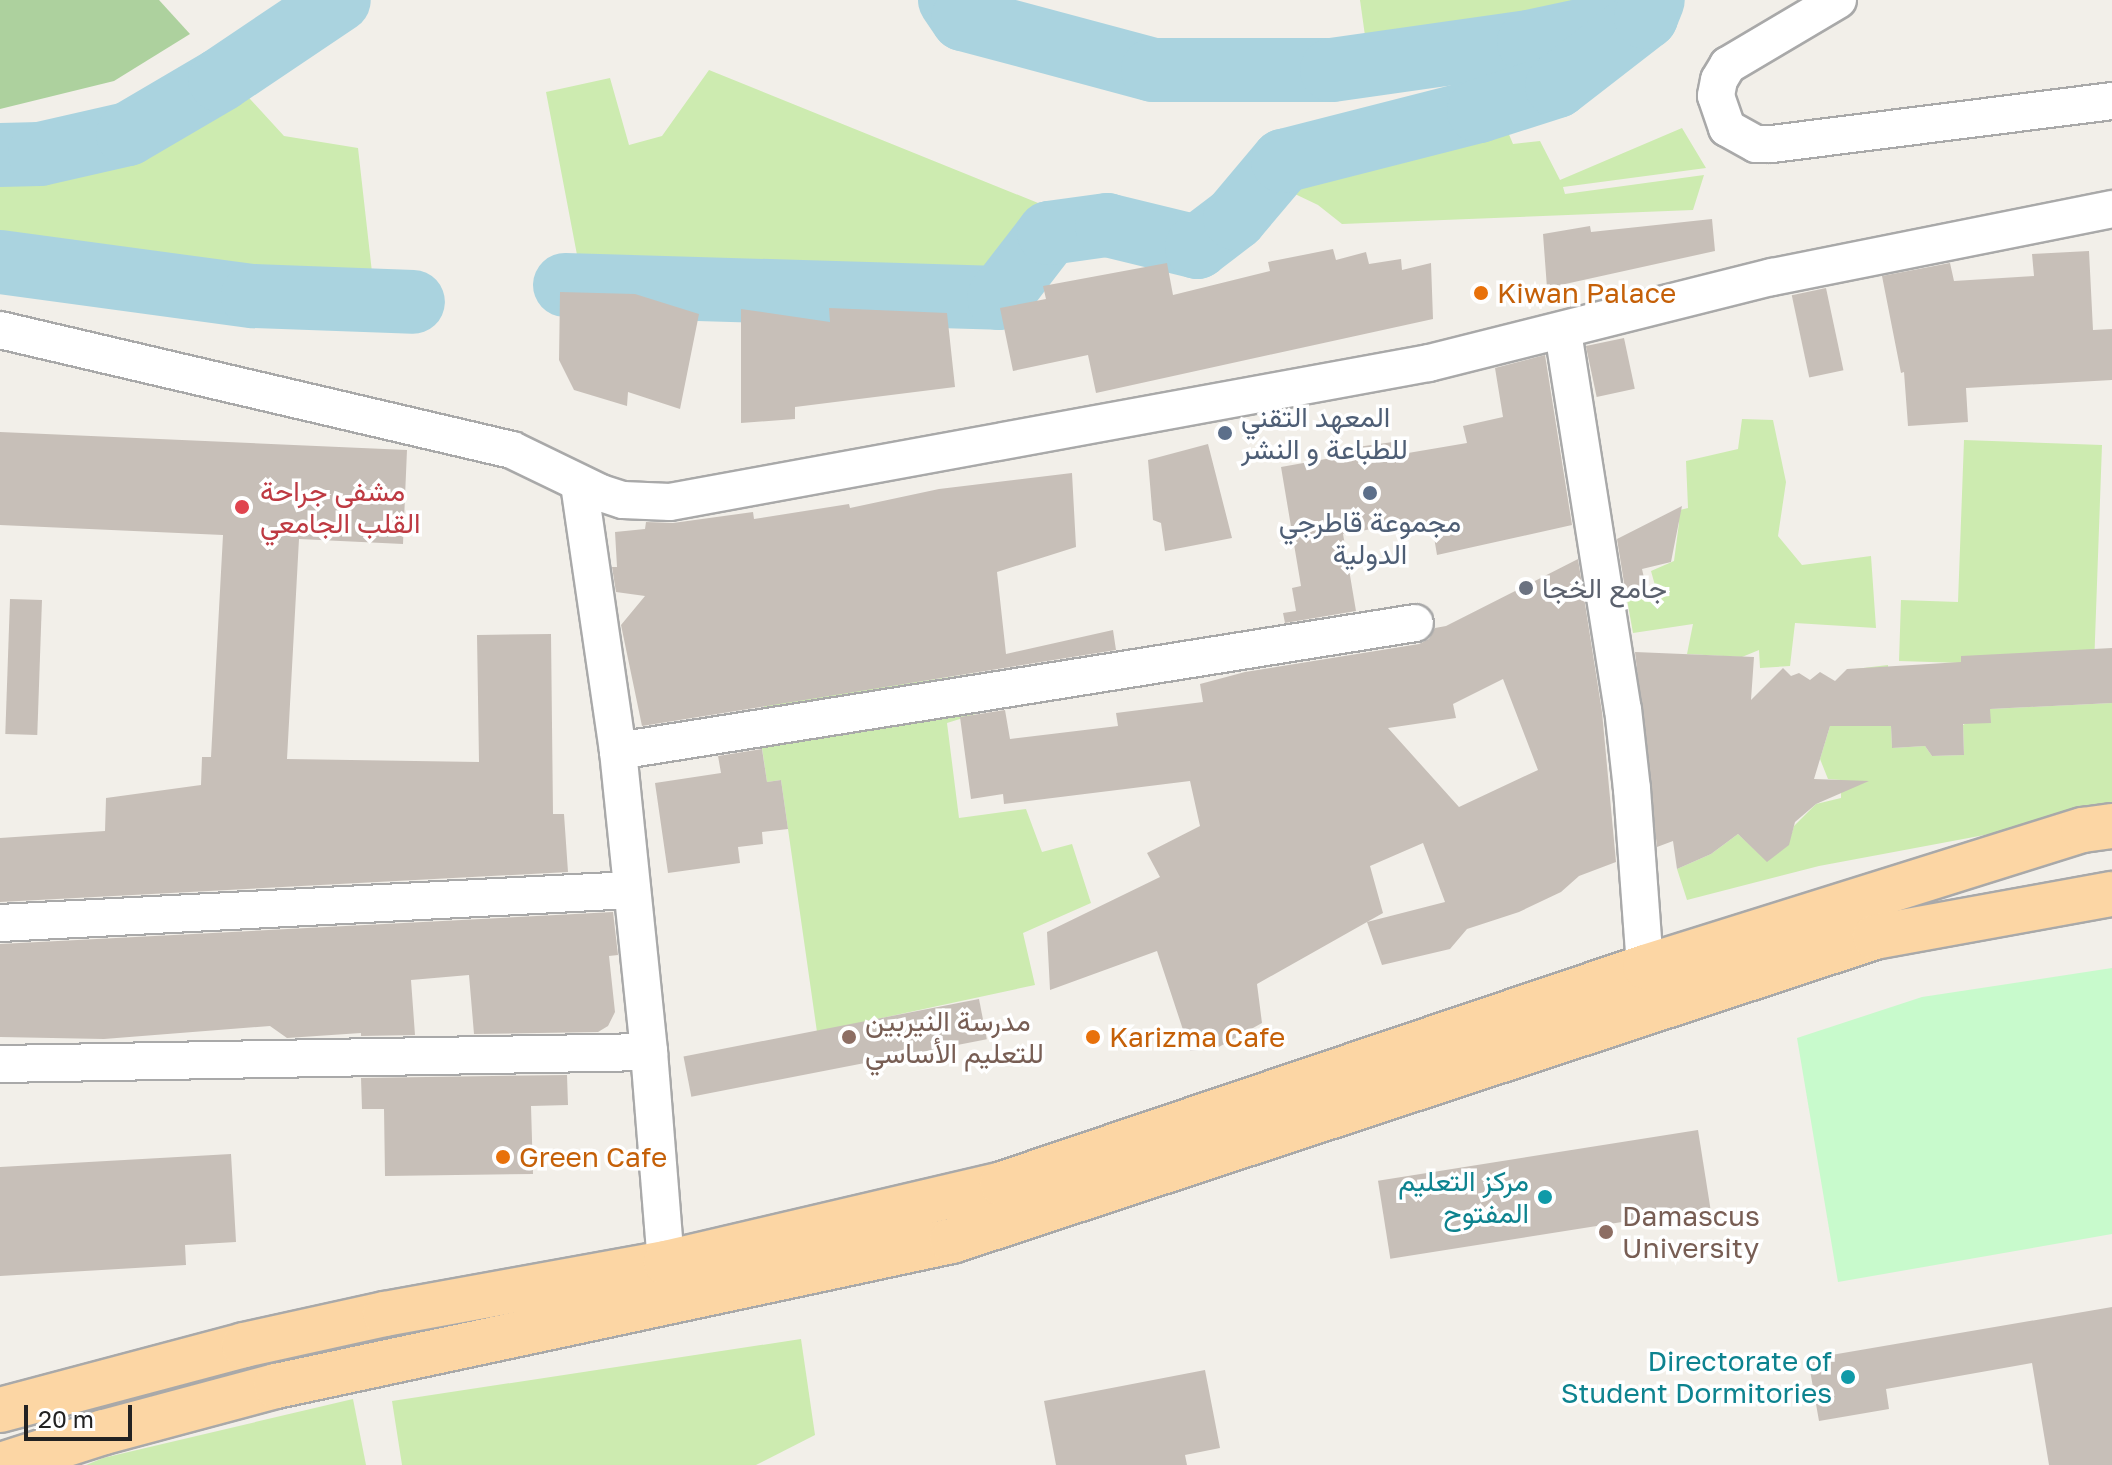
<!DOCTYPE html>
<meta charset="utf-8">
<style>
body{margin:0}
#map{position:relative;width:2112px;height:1465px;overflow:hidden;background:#f2efe9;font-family:"Golos Text",Vazirmatn,sans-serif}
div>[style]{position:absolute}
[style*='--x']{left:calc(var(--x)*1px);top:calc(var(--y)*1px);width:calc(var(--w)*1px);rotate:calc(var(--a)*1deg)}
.grass>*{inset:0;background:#cdebb0}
.forest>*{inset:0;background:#add19e}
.park>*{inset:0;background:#c8facc}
.river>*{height:64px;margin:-32px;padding:0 32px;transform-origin:32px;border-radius:32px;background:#aad3df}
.building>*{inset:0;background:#c7bfb8;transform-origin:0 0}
.roads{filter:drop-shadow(2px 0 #a9a9a9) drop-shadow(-2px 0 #a9a9a9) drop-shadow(0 2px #a9a9a9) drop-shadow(0 -2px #a9a9a9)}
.minor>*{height:36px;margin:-18px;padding:0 18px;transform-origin:18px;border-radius:18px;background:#fff}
.primary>*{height:44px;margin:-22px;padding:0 22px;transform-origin:22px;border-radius:22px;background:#fcd6a4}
.dots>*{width:22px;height:22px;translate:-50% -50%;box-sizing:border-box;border:4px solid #fff;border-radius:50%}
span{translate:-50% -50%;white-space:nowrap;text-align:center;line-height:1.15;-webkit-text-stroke:7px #fff;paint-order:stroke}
.food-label{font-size:28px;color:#c56008}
.left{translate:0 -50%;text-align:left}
.service-label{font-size:28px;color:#4e5e75}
.health-label{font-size:28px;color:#be3a42}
.worship-label{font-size:28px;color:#5b616d}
.education-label{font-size:28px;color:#785e54}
.culture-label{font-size:28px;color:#0d838f}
.right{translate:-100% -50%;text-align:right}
.scale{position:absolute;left:24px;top:1405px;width:108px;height:36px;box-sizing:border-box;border:4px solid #222;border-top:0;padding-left:10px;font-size:24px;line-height:28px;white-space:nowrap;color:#222;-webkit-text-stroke:6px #fff;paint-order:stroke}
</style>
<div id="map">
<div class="grass">
<i style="clip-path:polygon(1360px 0,1626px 0,1435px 42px,1367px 50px)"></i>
<i style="clip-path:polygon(709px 70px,1080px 220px,1042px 228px,994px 290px,582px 281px,546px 92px,610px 78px,629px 145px,662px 136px)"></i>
<i style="clip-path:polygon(229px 76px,284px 136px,358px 148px,374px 290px,0 246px,0 160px,35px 160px,142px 135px)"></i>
<i style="clip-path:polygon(1490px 121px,1505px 125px,1513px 144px,1540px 141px,1560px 180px,1682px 128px,1706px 168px,1563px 187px,1565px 194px,1704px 175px,1693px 210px,1342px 224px,1318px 205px,1274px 184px,1292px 168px,1454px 126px)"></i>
<i style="clip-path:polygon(1742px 419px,1773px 420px,1786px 482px,1778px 536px,1802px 565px,1871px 556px,1876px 628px,1795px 623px,1790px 666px,1760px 668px,1759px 650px,1742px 657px,1687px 654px,1693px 624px,1633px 633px,1626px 594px,1656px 589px,1651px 571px,1674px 561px,1679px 523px,1676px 511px,1688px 508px,1686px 461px,1738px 449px)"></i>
<i style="clip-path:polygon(1964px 440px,2102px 445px,2094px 667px,1899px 661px,1901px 600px,1958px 602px)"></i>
<i style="clip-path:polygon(1888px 665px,1892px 748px,1925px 746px,1932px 756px,1964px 755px,1963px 725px,1990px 709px,2112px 703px,2112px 811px,1819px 866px,1687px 900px,1677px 869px,1711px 854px,1738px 834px,1767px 861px,1788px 845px,1794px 826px,1816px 804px,1841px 798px,1841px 780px,1828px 779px,1820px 759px,1830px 726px,1855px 726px,1855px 669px)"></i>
<i style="clip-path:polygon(984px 672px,992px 709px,947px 723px,959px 818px,1026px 809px,1042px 852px,1072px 844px,1091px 903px,1023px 933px,1035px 985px,817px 1032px,781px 780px,767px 782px,762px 748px,764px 704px)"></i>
<i style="clip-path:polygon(801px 1339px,815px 1435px,756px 1465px,402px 1465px,392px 1401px)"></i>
<i style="clip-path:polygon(353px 1399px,366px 1465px,86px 1465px,103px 1458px)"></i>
</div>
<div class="forest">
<i style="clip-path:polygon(0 0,159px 0,190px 34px,114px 81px,0 109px)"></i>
</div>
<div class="park">
<i style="clip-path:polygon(2112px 968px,2112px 1234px,1838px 1282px,1797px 1038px,1922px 997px)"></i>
</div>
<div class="river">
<i style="--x:950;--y:0;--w:23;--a:56"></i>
<i style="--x:963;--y:19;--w:197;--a:15"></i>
<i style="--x:1153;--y:70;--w:179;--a:0"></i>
<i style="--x:1332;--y:70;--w:199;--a:-8.1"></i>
<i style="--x:1529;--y:42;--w:104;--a:-12.2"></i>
<i style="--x:0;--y:155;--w:40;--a:-1.4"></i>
<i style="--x:40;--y:154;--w:90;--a:-12.8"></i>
<i style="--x:128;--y:134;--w:107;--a:-30.4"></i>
<i style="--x:220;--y:80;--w:143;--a:-33.9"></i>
<i style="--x:0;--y:262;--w:255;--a:7.7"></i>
<i style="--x:253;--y:296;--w:160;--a:2.1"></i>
<i style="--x:565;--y:285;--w:434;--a:1.7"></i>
<i style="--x:999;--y:298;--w:82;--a:-52.4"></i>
<i style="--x:1049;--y:233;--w:59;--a:-7.9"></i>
<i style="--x:1107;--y:225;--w:93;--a:13.7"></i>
<i style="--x:1197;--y:247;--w:48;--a:-37.3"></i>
<i style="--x:1235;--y:218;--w:75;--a:-49.9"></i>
<i style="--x:1283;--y:161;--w:202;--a:-14.3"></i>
<i style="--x:1479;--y:111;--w:82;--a:-17.8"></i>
<i style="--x:1557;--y:86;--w:113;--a:-37.8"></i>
<i style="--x:1646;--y:17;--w:18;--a:-68"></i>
</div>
<div class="building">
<i style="clip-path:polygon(1712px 219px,1715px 251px,1547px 288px,1543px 234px,1590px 226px,1591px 232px)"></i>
<i style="clip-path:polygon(1333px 249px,1336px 260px,1366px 252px,1369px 264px,1401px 259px,1402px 270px,1431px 263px,1433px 319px,1096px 393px,1088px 355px,1013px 371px,1000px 308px,1046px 299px,1043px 286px,1167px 263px,1173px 295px,1270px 271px,1268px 262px)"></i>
<i style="clip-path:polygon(2089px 251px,2093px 330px,2112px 329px,2112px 380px,1966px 388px,1968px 422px,1908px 426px,1904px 372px,1901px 373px,1882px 276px,1950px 263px,1954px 281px,2034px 276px,2032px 254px)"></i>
<i style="left:1826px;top:288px;width:84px;height:35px;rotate:78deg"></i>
<i style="clip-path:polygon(560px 292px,635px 294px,699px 314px,680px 409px,628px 392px,627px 406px,574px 390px,559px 360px)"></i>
<i style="clip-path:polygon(829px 308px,947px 313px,955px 387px,795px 407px,795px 419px,741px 423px,741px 309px,830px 322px)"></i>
<i style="left:1624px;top:338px;width:52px;height:39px;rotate:78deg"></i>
<i style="clip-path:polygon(1545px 355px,1572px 525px,1437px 555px,1432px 525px,1425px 527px,1424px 520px,1343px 534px,1356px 611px,1285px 623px,1283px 613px,1296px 611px,1292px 588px,1301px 586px,1281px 467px,1337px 457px,1336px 450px,1407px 440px,1408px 453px,1467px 443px,1463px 426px,1503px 417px,1495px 368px)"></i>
<i style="clip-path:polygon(0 432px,407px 450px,403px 544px,299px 539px,287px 759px,479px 762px,477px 635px,551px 634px,553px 814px,564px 814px,568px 872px,0 902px,0 838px,105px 831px,106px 798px,201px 785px,202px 757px,211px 757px,223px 535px,0 525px)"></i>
<i style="clip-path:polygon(1208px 444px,1232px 538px,1165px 551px,1161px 523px,1153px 520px,1148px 460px)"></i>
<i style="clip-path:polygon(1072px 473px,1076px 547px,997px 572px,1006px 654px,1113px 630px,1116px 650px,642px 726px,621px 625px,645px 596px,616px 592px,612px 567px,617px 567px,615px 532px,645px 529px,646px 522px,673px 523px,753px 512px,754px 519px,849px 504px,850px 508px,939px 489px)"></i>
<i style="clip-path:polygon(1682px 506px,1671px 562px,1642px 569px,1647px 591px,1626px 595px,1617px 539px)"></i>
<i style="clip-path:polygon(evenodd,1578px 559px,1602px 712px,1616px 862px,1579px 876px,1561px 892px,1519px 912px,1467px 929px,1450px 949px,1382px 965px,1367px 922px,1257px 984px,1262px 1023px,1217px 1048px,1190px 1051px,1157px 951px,1050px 990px,1047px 932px,1160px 877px,1147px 853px,1200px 826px,1190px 781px,1004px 804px,1003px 794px,971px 799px,960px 717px,1005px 710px,1010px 739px,1118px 726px,1116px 713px,1203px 702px,1200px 684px,1245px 672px,1419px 644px,1429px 639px,1435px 628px,1446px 626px,1578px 559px,1503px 679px,1538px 770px,1459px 807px,1388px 728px,1456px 718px,1453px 704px,1503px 679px,1578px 559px,1423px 843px,1445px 902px,1367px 922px,1383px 913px,1370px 866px,1423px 843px)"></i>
<i style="left:10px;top:599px;width:32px;height:135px;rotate:2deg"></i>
<i style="clip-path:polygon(2112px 648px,2112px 703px,1990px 709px,1991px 723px,1963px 724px,1964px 755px,1932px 756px,1925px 746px,1892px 748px,1891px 726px,1830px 726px,1814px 779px,1869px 781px,1816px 804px,1795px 822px,1789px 845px,1767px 862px,1738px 834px,1711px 854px,1677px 869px,1673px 841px,1657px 847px,1635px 652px,1754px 657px,1751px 700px,1783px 668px,1791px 676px,1799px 673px,1810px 680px,1820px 672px,1835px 681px,1847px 669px,1961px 662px,1961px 656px)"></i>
<i style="clip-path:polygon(762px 749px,767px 782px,781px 780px,788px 829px,762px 832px,763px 844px,738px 847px,740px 863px,668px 873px,655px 783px,721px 773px,718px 756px)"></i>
<i style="clip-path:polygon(613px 912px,618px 955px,609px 956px,615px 1012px,608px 1026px,598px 1032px,474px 1034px,469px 975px,411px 980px,415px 1035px,361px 1036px,361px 1033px,287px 1038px,270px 1026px,104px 1039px,0 1037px,0 944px)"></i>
<i style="left:979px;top:999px;width:41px;height:301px;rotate:79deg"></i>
<i style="clip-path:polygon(567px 1075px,568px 1105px,531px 1106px,533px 1174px,385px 1176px,384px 1109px,362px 1109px,361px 1078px)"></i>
<i style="left:1698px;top:1130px;width:79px;height:324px;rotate:81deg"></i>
<i style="clip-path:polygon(231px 1154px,236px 1242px,185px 1245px,186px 1265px,0 1276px,0 1167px)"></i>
<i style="clip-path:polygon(2112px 1307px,2112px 1465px,2049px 1465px,2032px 1363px,1886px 1389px,1889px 1409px,1819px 1421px,1808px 1359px)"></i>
<i style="clip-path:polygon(1205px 1370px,1220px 1448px,1185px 1455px,1187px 1465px,1056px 1465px,1044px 1401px)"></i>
</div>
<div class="roads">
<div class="minor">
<i style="--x:1838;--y:0;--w:128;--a:149.4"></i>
<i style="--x:1728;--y:65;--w:17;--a:121"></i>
<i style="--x:1719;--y:80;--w:16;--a:101"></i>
<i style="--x:1716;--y:96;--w:34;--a:71"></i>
<i style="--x:1727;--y:128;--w:33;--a:29"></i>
<i style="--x:1756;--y:144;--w:16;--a:0"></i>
<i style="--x:1772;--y:144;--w:343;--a:-7.2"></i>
<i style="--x:0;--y:330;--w:526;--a:13.19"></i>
<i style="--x:512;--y:450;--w:99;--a:25.8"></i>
<i style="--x:601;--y:493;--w:23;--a:18"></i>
<i style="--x:623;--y:500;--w:47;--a:2.4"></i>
<i style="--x:670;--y:502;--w:772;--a:-10.38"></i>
<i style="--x:1429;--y:363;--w:354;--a:-14.1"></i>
<i style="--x:1772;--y:277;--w:347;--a:-11.3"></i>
<i style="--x:1563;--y:332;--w:382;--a:81"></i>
<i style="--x:1623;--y:709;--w:81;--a:83.6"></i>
<i style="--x:1632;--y:789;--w:178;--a:85.8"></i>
<i style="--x:579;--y:484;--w:270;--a:81.7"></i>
<i style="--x:618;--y:751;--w:303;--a:84.1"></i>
<i style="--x:649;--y:1052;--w:212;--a:85.4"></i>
<i style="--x:618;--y:751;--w:807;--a:-9.12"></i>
<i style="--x:0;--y:923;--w:633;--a:-2.99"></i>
<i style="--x:0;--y:1064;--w:649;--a:-1.06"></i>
</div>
<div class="primary">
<i style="--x:0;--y:1410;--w:253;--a:-14.9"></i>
<i style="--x:244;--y:1345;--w:144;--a:-12.4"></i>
<i style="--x:385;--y:1314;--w:286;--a:-10.3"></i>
<i style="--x:666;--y:1263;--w:345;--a:-13.2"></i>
<i style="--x:1002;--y:1184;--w:679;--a:-18.65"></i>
<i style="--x:1645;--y:967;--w:459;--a:-17.4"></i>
<i style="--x:2083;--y:830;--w:29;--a:-8"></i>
<i style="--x:1;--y:1465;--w:108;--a:-17.8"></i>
<i style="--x:104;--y:1432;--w:178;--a:-15"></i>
<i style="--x:276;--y:1386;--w:691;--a:-12.11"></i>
<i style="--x:952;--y:1241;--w:972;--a:-18.23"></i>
<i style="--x:1875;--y:937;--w:241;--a:-10.3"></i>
</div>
</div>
<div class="dots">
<i style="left:1481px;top:293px;background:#e8710a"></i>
<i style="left:1225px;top:433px;background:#5c6f8a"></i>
<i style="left:1370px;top:493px;background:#5c6f8a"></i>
<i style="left:242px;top:507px;background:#e0444e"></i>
<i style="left:1526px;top:588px;background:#6b7280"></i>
<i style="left:849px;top:1037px;background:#8d6e63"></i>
<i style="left:1093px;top:1037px;background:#e8710a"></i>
<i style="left:503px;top:1157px;background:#e8710a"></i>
<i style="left:1545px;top:1197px;background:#0f9aa8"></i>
<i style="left:1606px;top:1232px;background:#8d6e63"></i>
<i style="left:1848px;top:1377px;background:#0f9aa8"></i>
</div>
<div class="food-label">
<span class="left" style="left:1497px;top:293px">Kiwan Palace</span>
<span class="left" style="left:1109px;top:1037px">Karizma Cafe</span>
<span class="left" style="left:519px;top:1157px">Green Cafe</span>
</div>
<div class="service-label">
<span class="left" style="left:1241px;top:433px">المعهد التقني<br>للطباعة و النشر</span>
<span style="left:1370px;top:538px">مجموعة قاطرجي<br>الدولية</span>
</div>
<div class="health-label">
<span class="left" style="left:260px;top:507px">مشفى جراحة<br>القلب الجامعي</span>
</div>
<div class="worship-label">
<span class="left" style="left:1542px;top:588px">جامع الخجا</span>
</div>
<div class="education-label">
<span class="left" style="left:865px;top:1037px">مدرسة النيربين<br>للتعليم الأساسي</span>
<span class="left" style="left:1622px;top:1232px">Damascus<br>University</span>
</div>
<div class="culture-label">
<span class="right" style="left:1529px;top:1197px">مركز التعليم<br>المفتوح</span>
<span class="right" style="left:1832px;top:1377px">Directorate of<br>Student Dormitories</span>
</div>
<div class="scale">20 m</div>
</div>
